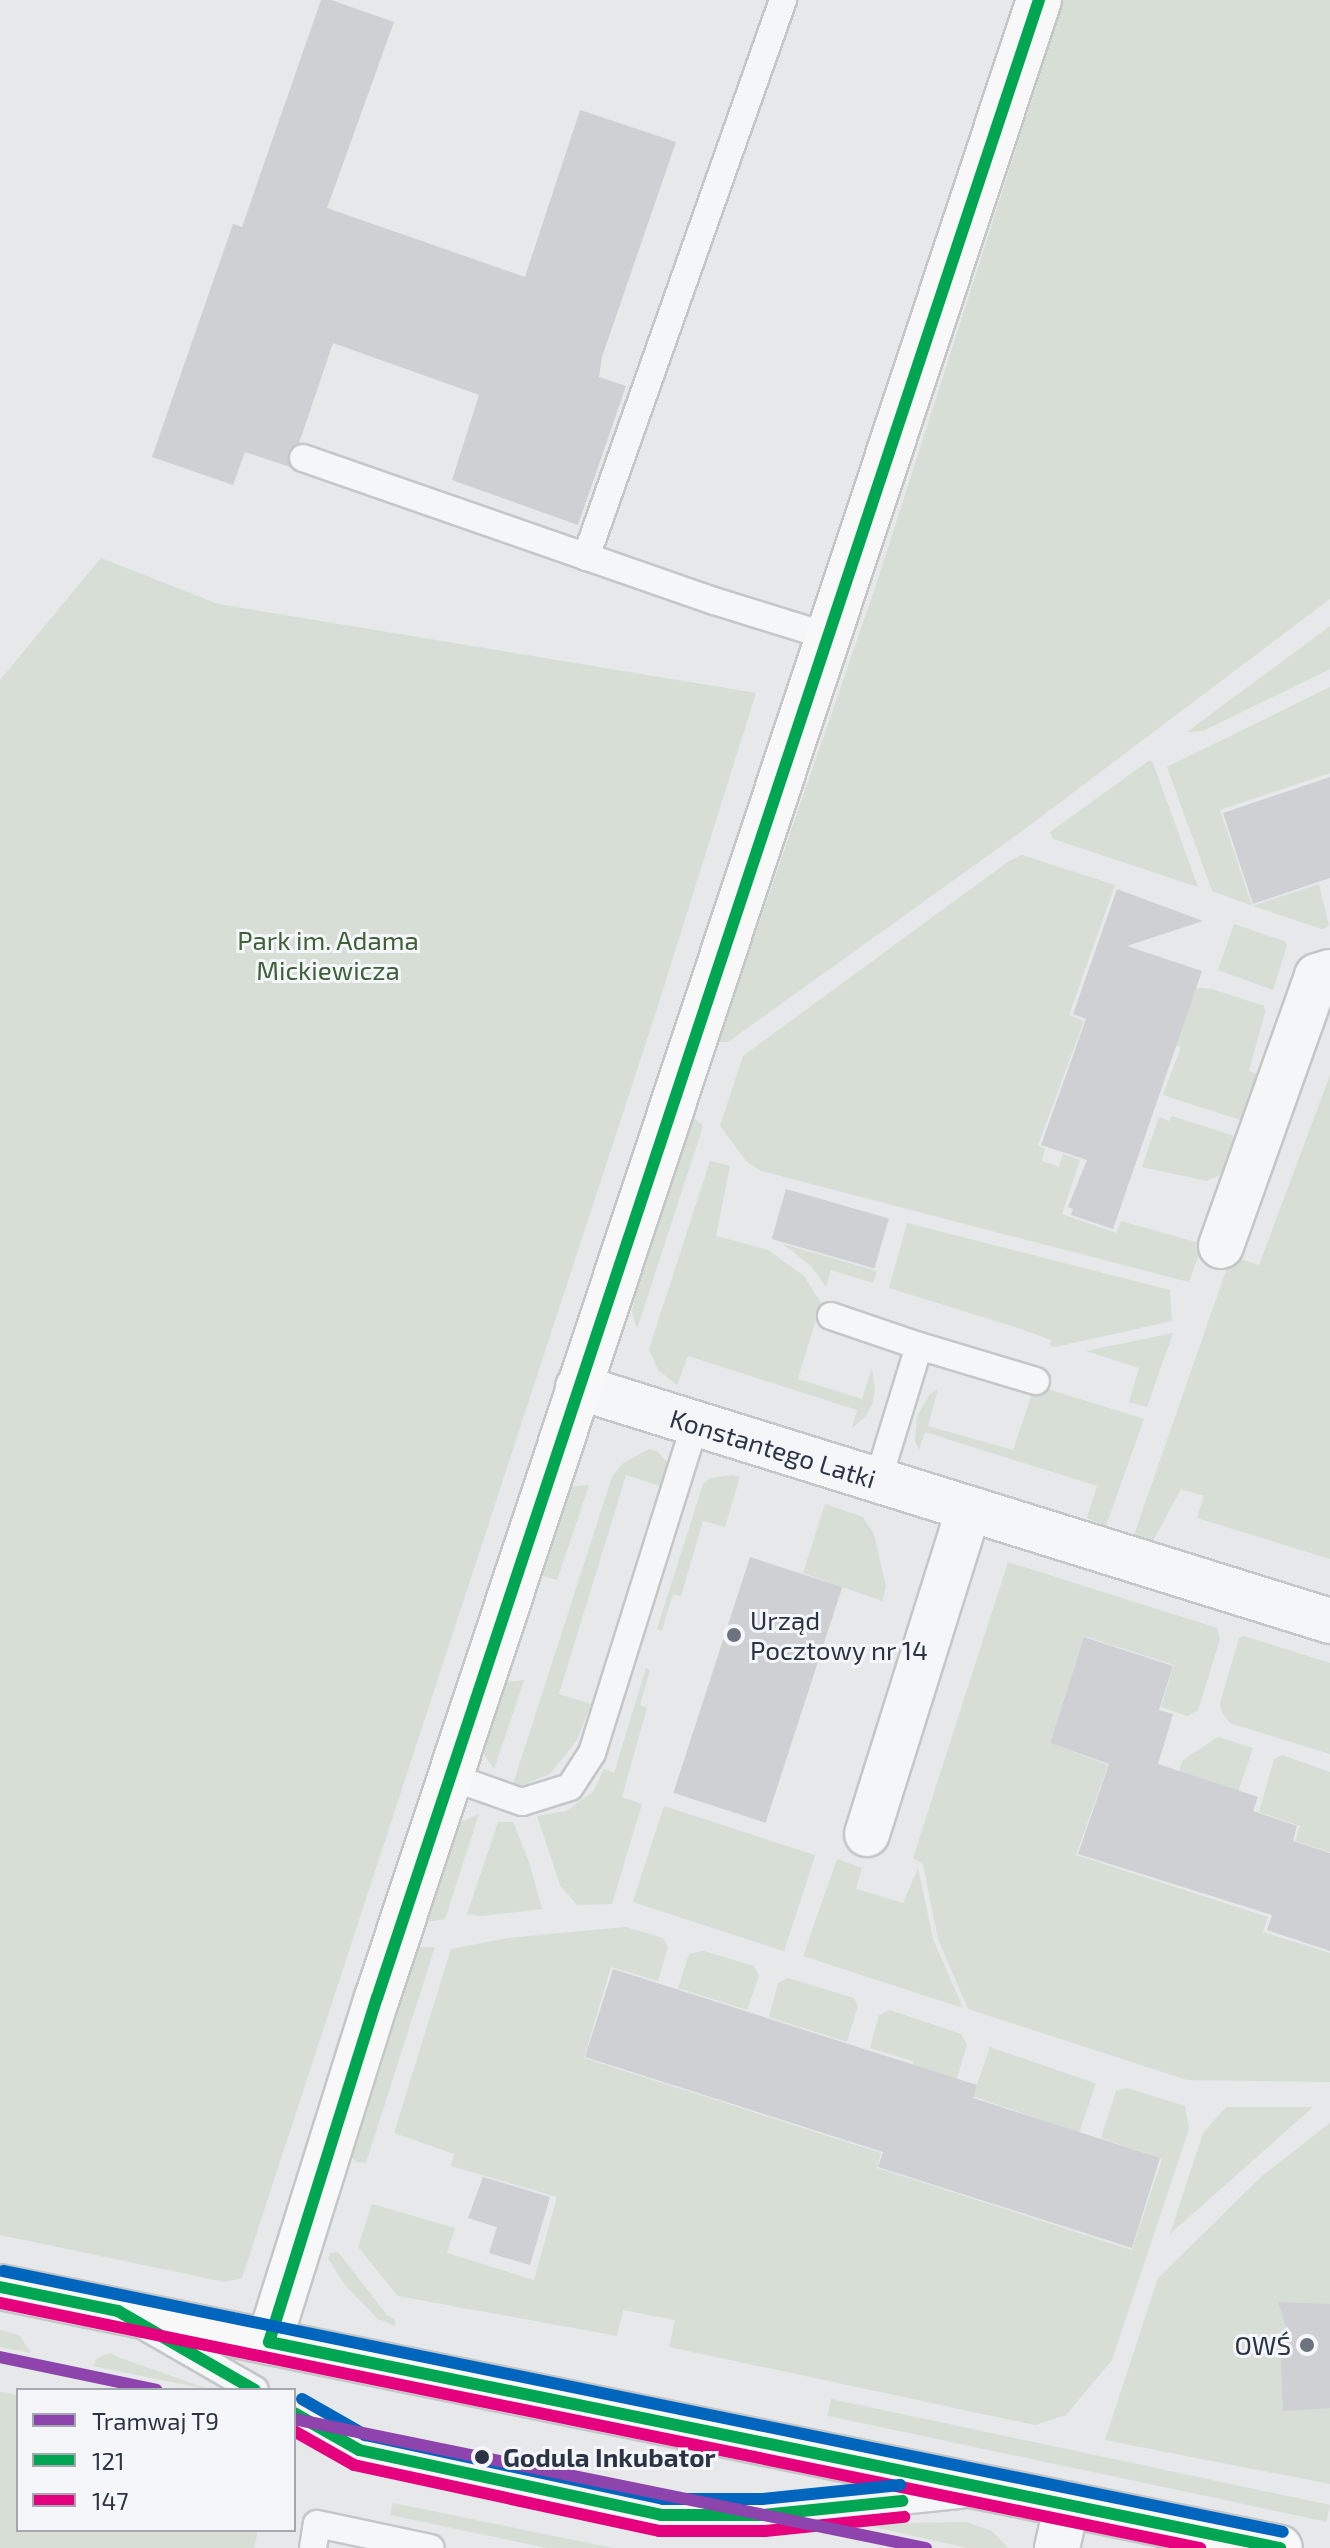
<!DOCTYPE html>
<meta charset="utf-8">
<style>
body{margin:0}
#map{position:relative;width:1330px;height:2548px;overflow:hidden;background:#e6e8ea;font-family:"Exo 2",sans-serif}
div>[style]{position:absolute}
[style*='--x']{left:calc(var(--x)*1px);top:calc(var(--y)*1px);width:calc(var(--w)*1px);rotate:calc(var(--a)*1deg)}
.green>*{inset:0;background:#d6ded6;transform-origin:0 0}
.building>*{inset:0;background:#ced0d3;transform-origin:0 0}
.roads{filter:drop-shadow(2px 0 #c4c6c8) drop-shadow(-2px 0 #c4c6c8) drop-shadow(0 2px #c4c6c8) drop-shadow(0 -2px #c4c6c8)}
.lane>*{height:26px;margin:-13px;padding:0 13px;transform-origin:13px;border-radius:13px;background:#f5f6f7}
.street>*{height:44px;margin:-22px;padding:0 22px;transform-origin:22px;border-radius:22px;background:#f5f6f7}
.secondary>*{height:44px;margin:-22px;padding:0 22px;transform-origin:22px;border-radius:22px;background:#f8f8f8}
.bus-1>*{height:12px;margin:-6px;padding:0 6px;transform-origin:6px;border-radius:6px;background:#00a651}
.bus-2>*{height:12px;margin:-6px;padding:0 6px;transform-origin:6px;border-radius:6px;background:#e5007d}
.bus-3>*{height:12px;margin:-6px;padding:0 6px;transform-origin:6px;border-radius:6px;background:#0065bd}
.tram-1>*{height:12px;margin:-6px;padding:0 6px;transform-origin:6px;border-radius:6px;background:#8e44ad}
.dots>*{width:22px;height:22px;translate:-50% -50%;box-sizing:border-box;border:4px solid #f4f6f9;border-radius:50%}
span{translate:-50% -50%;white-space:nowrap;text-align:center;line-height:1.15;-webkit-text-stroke:6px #f4f6f9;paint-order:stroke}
.park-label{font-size:26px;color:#3f6138}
.street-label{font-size:26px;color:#2b3445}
.poi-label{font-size:26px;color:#2b3445}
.left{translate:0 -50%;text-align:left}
.right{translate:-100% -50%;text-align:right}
.stop-label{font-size:26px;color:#2b3445;font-weight:700}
.legend{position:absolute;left:16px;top:2388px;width:280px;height:144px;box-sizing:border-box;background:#f4f6f9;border:2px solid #a4a8b1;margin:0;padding:10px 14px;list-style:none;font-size:24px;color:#2b3445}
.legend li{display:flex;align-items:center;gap:16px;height:40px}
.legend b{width:40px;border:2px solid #a4a8b1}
</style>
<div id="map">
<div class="green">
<i style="clip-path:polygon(1064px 0,1330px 0,1330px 599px,1018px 834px,728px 1042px,718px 1042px,876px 585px)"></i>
<i style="clip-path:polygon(101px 558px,218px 604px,756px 693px,655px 1015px,242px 2278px,225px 2282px,0 2235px,0 680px)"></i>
<i style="clip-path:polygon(1330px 626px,1330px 669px,1203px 731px,1187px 732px)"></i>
<i style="clip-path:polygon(1330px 687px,1330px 773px,1220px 810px,1252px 906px,1319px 884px,1329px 926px,1322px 929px,1253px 906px,1212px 891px,1167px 767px)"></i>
<i style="clip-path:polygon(1150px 760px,1153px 763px,1198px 887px,1053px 839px,1050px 832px)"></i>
<i style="clip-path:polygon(1022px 855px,1115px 885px,1069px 1015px,1084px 1021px,1038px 1145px,1045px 1149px,1042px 1161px,1059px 1167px,1063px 1154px,1080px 1160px,1062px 1214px,1116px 1233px,1121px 1221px,1203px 1244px,1189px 1282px,761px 1171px,747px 1162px,720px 1126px,743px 1056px,1009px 861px)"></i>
<i style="clip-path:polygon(1234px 924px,1284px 941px,1287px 945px,1273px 990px,1218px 970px)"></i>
<i style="clip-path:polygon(1185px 987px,1212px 989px,1264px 1006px,1265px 1012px,1249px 1071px,1258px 1074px,1243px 1121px,1163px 1095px,1181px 1047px,1167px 1042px)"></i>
<i style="clip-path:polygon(1330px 1075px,1330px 1559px,1197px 1518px,1204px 1496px,1181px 1489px,1153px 1541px,1134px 1535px,1231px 1256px,1259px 1265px)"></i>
<i style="clip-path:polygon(1172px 1116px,1238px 1137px,1227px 1172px,1207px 1181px,1142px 1167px,1159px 1117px,1169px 1121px)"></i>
<i style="clip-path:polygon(694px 1118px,703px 1126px,637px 1329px,632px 1311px,641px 1272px)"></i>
<i style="clip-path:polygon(710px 1161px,730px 1166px,716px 1236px,768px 1250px,804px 1276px,821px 1303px,798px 1379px,862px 1399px,872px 1368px,875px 1389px,872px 1404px,866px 1416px,852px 1428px,857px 1410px,688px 1356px,677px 1385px,658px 1370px,649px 1349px)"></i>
<i style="clip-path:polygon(907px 1223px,1170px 1290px,1172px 1321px,1055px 1347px,1050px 1346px,1051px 1340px,1021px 1329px,889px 1288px)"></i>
<i style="clip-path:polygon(783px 1244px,877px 1271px,873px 1283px,831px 1270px,826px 1287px,811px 1266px)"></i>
<i style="clip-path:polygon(1173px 1333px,1147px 1407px,1129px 1402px,1139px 1368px,1086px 1351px)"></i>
<i style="clip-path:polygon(1035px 1385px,1144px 1419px,1106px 1526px,1087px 1518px,1097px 1486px,925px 1432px,919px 1450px,915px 1441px,917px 1416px,929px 1395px,938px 1389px,928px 1426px,1013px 1450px)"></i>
<i style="clip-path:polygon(649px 1449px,657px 1451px,668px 1463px,660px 1486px,626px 1475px,559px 1694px,591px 1704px,577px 1740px,550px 1774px,521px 1786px,513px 1784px,612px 1477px,622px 1464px)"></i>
<i style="clip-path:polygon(733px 1475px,740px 1477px,725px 1527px,703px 1521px,681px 1596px,673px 1594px,662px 1631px,657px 1629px,703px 1484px,710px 1478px)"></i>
<i style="clip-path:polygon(589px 1485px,557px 1580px,542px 1576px,570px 1487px)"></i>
<i style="clip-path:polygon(825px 1504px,863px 1517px,874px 1534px,886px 1587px,882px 1601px,803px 1573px)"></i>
<i style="clip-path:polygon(1008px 1562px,1217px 1628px,1220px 1639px,1198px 1711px,1187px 1716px,1161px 1707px,1174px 1665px,1084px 1636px,1050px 1743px,1108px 1765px,1076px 1855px,1268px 1917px,1263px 1932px,1330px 1953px,1330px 2082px,1187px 2080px,968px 2009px,938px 1939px,923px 1864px,913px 1858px)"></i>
<i style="clip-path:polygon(1244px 1636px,1330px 1663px,1330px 1754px,1230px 1723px,1222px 1713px,1220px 1703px,1239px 1638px)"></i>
<i style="clip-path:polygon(646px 1668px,650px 1670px,640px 1705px,647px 1708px,622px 1797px,642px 1804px,612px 1904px,577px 1905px,560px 1885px,537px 1816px,566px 1811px,593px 1792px,604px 1769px,614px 1773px)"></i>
<i style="clip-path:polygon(524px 1680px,494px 1769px,484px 1754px,485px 1745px,507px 1682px)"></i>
<i style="clip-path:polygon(1218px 1737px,1253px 1748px,1234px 1804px,1174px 1784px,1183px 1760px)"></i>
<i style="clip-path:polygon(1282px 1755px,1330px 1772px,1330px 1852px,1295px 1841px,1300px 1826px,1259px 1812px,1274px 1759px)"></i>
<i style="left:664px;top:1806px;width:159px;height:101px;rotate:18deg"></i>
<i style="clip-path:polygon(479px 1814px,445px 1919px,427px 1922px,461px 1822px)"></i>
<i style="clip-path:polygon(498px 1822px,513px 1822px,529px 1862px,542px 1909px,482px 1916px,467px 1914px)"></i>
<i style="clip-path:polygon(837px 1859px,862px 1868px,856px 1889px,903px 1903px,918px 1868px,933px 1939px,963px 2008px,803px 1956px)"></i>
<i style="clip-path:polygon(625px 1927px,663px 1938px,668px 1947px,658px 1981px,611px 1967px,584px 2058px,881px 2153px,877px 2168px,1132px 2250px,1162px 2159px,1101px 2138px,1116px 2091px,1127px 2088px,1185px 2106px,1189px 2129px,1112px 2360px,1066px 2415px,1035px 2425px,669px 2347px,675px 2320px,623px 2310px,617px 2336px,398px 2296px,358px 2247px,372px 2204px,455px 2228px,447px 2253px,534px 2280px,557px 2197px,451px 2166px,454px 2154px,394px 2133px,451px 1949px,508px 1938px)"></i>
<i style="clip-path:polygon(419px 1947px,435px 1947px,366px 2163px,357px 2162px,352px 2158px)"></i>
<i style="clip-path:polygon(704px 1951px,754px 1966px,759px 1976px,747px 2010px,678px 1988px,689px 1954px)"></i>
<i style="clip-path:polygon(788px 1978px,854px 1998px,858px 2006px,847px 2042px,769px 2017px,778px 1983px)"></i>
<i style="clip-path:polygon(890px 2010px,961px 2034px,967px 2045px,953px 2090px,909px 2076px,913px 2061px,870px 2048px,879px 2015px)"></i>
<i style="left:990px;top:2047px;width:112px;height:52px;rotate:19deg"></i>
<i style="clip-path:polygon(1226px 2107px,1313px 2107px,1170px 2234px,1203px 2133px)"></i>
<i style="clip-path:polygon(1330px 2123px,1330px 2484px,1105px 2440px,1158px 2278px,1262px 2176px)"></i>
<i style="clip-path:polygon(338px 2252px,387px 2315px,395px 2319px,395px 2326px,378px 2319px,345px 2285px,328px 2258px,331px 2253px)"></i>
<i style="clip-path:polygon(0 2330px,19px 2335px,31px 2353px,0 2347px)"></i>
<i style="clip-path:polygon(111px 2353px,118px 2357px,211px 2390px,93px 2366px,97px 2358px)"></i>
<i style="clip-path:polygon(0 2392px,18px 2395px,18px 2530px,258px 2530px,254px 2548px,0 2548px)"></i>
<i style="left:831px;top:2399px;width:510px;height:17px;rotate:12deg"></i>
<i style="clip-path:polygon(393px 2503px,613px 2548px,547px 2548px,390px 2515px)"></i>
<i style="clip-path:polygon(966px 2522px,992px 2531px,1008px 2548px,967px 2548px,860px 2524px)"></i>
</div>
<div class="building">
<i style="clip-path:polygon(321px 0,331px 0,394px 22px,327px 208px,525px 277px,580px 110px,676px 142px,602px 357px,599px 377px,626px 386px,578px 525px,452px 480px,479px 395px,333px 343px,299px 443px,288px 454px,290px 467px,245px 452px,233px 485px,152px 457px,233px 224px,242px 227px)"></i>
<i style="clip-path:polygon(1330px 777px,1330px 878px,1253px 904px,1223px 813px)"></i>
<i style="clip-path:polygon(1117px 889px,1203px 921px,1127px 946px,1202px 971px,1113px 1229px,1071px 1215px,1073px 1209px,1068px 1207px,1087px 1160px,1041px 1145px,1086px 1019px,1073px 1014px)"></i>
<i style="left:786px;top:1189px;width:107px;height:52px;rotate:16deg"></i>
<i style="left:750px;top:1557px;width:97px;height:248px;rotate:18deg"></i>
<i style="clip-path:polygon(1084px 1637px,1173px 1666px,1159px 1710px,1173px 1714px,1158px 1764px,1258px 1797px,1253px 1811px,1297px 1826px,1293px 1841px,1330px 1853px,1330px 1951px,1267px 1930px,1272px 1915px,1078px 1854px,1109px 1764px,1050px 1743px)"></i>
<i style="clip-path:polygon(613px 1969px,977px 2085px,973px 2098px,1160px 2158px,1132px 2248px,878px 2167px,883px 2152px,585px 2057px)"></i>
<i style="clip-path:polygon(483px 2177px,550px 2197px,530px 2265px,489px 2253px,497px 2227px,468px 2218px)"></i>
<i style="clip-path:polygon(1278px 2302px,1330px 2304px,1330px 2408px,1283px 2411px,1281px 2358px,1288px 2333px)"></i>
</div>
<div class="roads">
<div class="lane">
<i style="--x:303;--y:458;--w:435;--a:19.2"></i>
<i style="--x:714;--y:601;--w:121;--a:17.2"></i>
<i style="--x:586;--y:557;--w:591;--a:-70.52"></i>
<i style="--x:831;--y:1316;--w:93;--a:18.8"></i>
<i style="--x:919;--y:1346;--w:140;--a:107"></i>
<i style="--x:919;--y:1346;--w:122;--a:16.7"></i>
<i style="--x:451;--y:1777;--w:75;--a:19.4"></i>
<i style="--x:522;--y:1802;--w:50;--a:-17.4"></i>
<i style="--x:570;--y:1787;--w:40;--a:-57.1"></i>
<i style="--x:592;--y:1753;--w:344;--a:-72.6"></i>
<i style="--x:149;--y:2329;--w:122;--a:29.9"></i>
<i style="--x:294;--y:2413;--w:75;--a:29.6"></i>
<i style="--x:359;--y:2450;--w:309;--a:12.1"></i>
<i style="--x:661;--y:2515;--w:102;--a:0"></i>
<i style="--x:763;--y:2515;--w:199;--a:-5.8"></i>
<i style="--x:313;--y:2548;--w:24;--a:-81"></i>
<i style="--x:317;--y:2524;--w:116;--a:11.9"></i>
</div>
<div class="street">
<i style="--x:1221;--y:1246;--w:287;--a:-70.4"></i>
<i style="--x:1317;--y:976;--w:14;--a:-17"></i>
<i style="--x:578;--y:1387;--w:788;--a:17.28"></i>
<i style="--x:867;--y:1834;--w:341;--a:-72.6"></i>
<i style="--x:1057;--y:2548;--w:45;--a:-77.2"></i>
</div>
<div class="secondary">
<i style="--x:0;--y:2287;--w:1306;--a:11.52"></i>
<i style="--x:269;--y:2342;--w:361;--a:-72.6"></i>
<i style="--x:377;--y:1998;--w:2105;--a:-71.67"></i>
</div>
</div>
<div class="bus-1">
<i style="--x:0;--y:2287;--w:120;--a:11.5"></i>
<i style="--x:118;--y:2311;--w:158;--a:30"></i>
<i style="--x:269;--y:2342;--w:361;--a:-72.6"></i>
<i style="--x:377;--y:1998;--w:2105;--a:-71.67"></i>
<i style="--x:269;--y:2342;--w:1032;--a:11.52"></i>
<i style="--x:294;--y:2413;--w:75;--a:29.6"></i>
<i style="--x:359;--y:2450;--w:309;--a:12.1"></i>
<i style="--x:661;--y:2515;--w:102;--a:0"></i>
<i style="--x:763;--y:2515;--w:140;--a:-5.8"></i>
</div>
<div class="bus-2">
<i style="--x:0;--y:2303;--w:1225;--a:11.54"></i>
<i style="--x:294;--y:2431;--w:69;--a:29.5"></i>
<i style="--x:354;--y:2465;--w:312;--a:12.2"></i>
<i style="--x:659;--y:2531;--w:106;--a:0"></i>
<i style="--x:765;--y:2531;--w:140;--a:-5.8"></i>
</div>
<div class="bus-3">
<i style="--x:3;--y:2271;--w:1306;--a:11.52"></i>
<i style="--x:302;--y:2399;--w:73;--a:29.7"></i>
<i style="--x:365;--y:2435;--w:305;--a:12.1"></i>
<i style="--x:663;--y:2499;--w:99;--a:0"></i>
<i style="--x:762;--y:2499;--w:139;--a:-5.8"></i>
</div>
<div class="tram-1">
<i style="--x:0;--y:2357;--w:160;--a:11.9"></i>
<i style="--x:294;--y:2419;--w:645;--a:11.54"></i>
</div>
<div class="dots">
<i style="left:734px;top:1635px;background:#6c737f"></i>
<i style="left:1307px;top:2345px;background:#6c737f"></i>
<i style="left:482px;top:2457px;background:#2b3445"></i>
</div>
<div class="park-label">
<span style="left:328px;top:955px">Park im. Adama<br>Mickiewicza</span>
</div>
<div class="street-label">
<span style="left:773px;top:1448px;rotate:17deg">Konstantego Latki</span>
</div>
<div class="poi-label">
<span class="left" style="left:750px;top:1635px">Urząd<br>Pocztowy nr 14</span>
<span class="right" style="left:1291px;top:2345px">OWŚ</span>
</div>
<div class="stop-label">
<span class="left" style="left:503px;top:2457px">Godula Inkubator</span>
</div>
<ul class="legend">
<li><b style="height:10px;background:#8e44ad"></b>Tramwaj T9</li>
<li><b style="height:10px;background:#00a651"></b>121</li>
<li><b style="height:10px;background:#e5007d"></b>147</li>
</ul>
</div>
